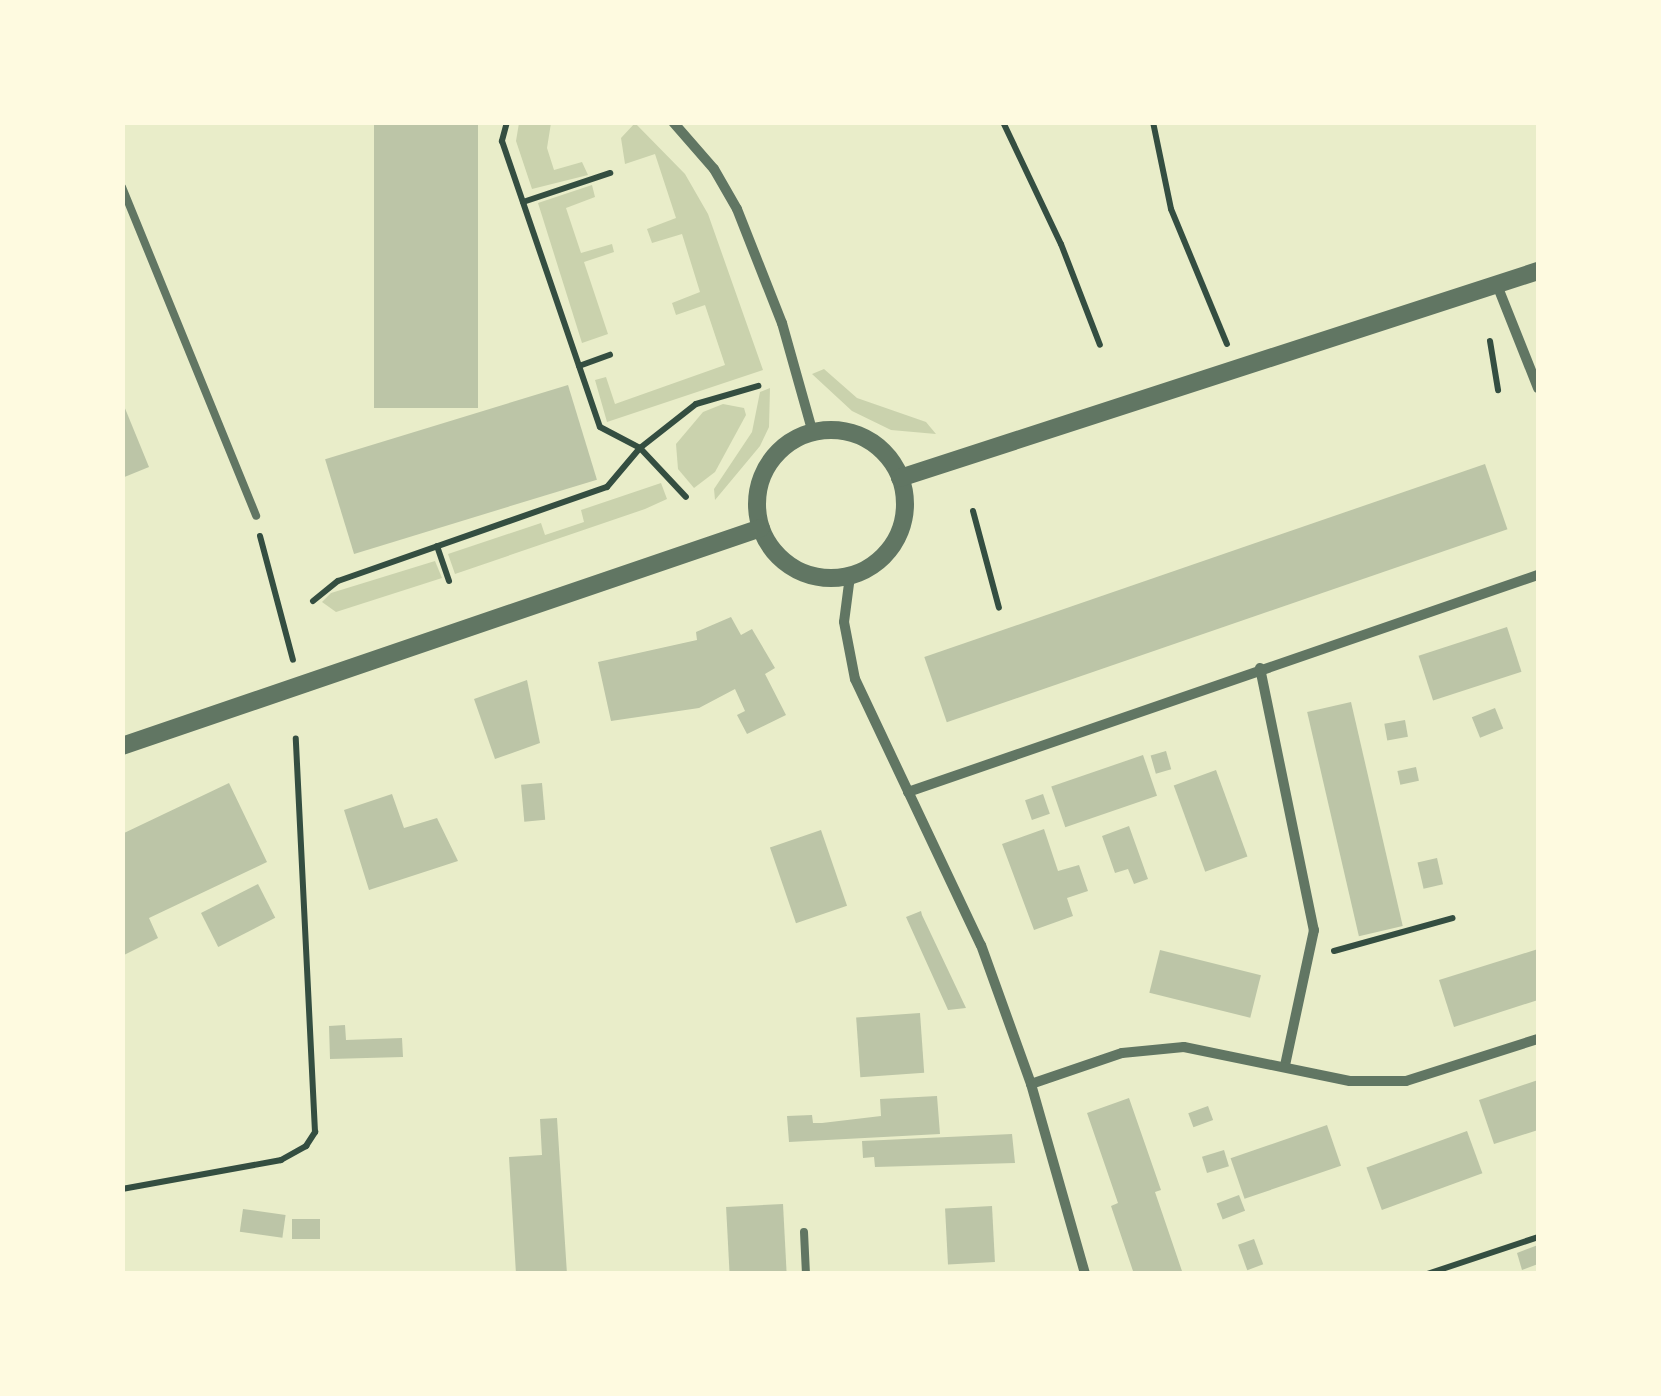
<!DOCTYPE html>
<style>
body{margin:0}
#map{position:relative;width:1661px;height:1396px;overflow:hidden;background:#e9edc9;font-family:"PT Sans Narrow",sans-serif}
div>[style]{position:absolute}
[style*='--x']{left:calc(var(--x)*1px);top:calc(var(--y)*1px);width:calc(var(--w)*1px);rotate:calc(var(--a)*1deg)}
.green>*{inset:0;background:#cad2ad}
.building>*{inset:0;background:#bcc5a7;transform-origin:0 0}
.path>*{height:6px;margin:-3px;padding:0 3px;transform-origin:3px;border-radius:3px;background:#344e41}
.service>*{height:8px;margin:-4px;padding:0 4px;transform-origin:4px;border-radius:4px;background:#617663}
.minor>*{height:10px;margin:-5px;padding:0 5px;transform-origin:5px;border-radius:5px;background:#617663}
.tertiary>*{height:18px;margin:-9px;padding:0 9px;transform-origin:9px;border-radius:9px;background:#617663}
.tertiary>.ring{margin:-9px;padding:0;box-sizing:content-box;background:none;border:18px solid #617663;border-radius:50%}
span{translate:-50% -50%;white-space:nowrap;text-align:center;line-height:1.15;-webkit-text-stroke:8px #fefae0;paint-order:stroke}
.frame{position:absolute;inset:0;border:125px solid #fefae0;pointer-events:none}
</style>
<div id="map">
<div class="green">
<i style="clip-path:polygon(519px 123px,551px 123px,547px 148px,554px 170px,582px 162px,588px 175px,532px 189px,516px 141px)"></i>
<i style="clip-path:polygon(635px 123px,685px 174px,708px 214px,763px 370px,607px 422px,595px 380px,606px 377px,615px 404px,725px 365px,705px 305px,676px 315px,672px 303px,700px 292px,682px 234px,652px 243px,647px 229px,676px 218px,655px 154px,625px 164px,621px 138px)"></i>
<i style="clip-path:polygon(592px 185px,595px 197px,566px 208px,581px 253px,612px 244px,614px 252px,584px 262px,608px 334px,582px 343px,538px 203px)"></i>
<i style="clip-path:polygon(824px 369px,857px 398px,926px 422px,936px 434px,891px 430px,852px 411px,812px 374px)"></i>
<i style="clip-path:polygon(770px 388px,769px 427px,760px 446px,715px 500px,714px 489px,752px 432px,760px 392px)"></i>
<i style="clip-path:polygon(723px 404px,744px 408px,746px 415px,715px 472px,694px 488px,678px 469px,676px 444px,703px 412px)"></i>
<i style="clip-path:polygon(661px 483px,667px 499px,645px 509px,455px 574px,448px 554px,541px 523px,545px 535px,584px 522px,581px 510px)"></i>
<i style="clip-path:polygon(435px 561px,442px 578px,336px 612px,322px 602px,331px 593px)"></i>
</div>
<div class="building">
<i style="left:374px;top:122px;width:104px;height:286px"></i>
<i style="left:568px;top:385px;width:99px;height:254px;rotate:73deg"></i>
<i style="clip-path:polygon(122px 401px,149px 467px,122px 478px)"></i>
<i style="left:1485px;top:464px;width:69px;height:593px;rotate:71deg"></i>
<i style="clip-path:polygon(731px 617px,741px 635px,752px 629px,775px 668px,765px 674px,786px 715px,747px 734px,737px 715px,745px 711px,735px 689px,699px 708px,611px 721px,598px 662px,697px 640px,696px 632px)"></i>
<i style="left:1507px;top:627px;width:47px;height:93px;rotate:72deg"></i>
<i style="clip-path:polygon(527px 680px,540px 743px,495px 759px,474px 699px)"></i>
<i style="left:1351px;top:702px;width:230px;height:45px;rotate:77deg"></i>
<i style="left:1495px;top:708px;width:22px;height:25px;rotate:68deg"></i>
<i style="left:1405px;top:720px;width:17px;height:21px;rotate:80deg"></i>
<i style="left:1166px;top:751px;width:19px;height:16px;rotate:74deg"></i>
<i style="left:1143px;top:755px;width:43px;height:97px;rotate:71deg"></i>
<i style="left:1416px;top:767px;width:14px;height:19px;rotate:78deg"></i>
<i style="left:1216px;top:770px;width:92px;height:45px;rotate:70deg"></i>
<i style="clip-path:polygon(229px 783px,267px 862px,149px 918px,158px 938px,122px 956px,122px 834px)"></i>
<i style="left:542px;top:783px;width:37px;height:21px;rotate:85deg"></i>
<i style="clip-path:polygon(392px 794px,404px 828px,437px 818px,458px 861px,369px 890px,344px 810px)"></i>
<i style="left:1043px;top:794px;width:21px;height:19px;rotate:71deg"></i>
<i style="clip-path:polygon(1129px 826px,1148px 879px,1134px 884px,1128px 869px,1115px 873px,1102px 836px)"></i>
<i style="clip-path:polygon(1044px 829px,1058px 871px,1079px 865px,1088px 891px,1067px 898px,1073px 916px,1034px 930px,1002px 844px)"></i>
<i style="left:821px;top:830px;width:80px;height:54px;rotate:71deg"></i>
<i style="left:1437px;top:858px;width:27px;height:20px;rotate:77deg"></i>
<i style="left:258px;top:884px;width:38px;height:64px;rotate:63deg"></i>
<i style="clip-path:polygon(921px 911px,922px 915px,966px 1008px,948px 1010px,906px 917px)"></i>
<i style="clip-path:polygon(1538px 949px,1538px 1000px,1454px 1027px,1439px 980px)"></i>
<i style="left:1160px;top:950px;width:104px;height:44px;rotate:14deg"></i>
<i style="left:920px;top:1013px;width:60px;height:64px;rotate:86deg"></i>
<i style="clip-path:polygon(345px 1025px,346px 1040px,402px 1038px,403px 1057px,330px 1059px,329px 1026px)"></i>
<i style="clip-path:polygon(1538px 1080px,1538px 1130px,1494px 1144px,1479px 1100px)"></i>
<i style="clip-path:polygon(937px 1096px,940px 1134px,789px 1142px,787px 1116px,812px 1115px,813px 1123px,822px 1123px,881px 1116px,880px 1099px)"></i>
<i style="clip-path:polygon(1129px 1098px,1161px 1190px,1155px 1192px,1183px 1274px,1134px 1274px,1111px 1206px,1118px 1203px,1087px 1113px)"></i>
<i style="left:1208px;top:1106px;width:15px;height:21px;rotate:70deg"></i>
<i style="clip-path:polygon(557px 1118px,567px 1274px,516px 1274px,509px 1157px,542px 1155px,540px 1119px)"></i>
<i style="left:1327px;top:1125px;width:43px;height:102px;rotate:71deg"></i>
<i style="left:1467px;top:1131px;width:45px;height:107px;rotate:70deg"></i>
<i style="clip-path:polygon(1012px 1134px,1015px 1163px,875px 1167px,874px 1157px,863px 1158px,862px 1141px)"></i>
<i style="left:1224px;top:1150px;width:17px;height:23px;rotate:73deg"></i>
<i style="left:1239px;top:1195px;width:17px;height:24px;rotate:69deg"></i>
<i style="left:783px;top:1204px;width:70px;height:57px;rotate:87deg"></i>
<i style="left:992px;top:1206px;width:56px;height:47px;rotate:87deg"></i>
<i style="left:243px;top:1209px;width:43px;height:23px;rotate:8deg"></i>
<i style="left:292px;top:1219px;width:28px;height:20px"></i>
<i style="left:1254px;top:1239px;width:27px;height:17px;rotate:70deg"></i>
<i style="clip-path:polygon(1538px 1245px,1538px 1264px,1522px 1270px,1517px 1253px)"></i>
</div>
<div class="path">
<i style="--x:507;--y:122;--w:20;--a:105"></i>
<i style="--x:502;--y:141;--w:302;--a:71.1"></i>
<i style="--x:600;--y:427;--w:45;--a:27.7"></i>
<i style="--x:640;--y:448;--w:71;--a:-38.2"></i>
<i style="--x:696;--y:404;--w:65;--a:-16.2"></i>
<i style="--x:1003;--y:122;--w:135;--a:64.6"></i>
<i style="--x:1061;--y:244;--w:108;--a:68.9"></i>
<i style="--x:1153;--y:122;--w:89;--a:78.3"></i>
<i style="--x:1171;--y:209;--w:146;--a:67.5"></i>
<i style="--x:523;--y:202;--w:92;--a:-18.4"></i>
<i style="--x:1490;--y:341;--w:50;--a:80.7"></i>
<i style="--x:579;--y:366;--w:33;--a:-20"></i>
<i style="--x:973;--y:511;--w:100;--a:75"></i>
<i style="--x:260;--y:536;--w:128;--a:75.1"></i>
<i style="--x:437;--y:546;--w:37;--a:71"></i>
<i style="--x:313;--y:601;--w:32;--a:-39"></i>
<i style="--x:338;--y:581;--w:285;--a:-19.3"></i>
<i style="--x:607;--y:487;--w:51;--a:-49.8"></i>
<i style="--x:640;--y:448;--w:67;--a:46.8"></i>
<i style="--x:1334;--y:951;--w:123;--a:-15.5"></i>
<i style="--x:122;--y:1189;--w:162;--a:-10.3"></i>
<i style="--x:281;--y:1160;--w:29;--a:-29"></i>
<i style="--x:306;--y:1146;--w:17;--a:-57"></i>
<i style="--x:315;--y:1132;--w:394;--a:-92.8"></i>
<i style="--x:1427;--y:1274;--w:117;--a:-18.4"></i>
</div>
<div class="service">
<i style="--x:122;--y:187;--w:355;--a:67.8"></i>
<i style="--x:804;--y:1232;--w:42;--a:87.3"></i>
</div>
<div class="minor">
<i style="--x:673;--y:122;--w:62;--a:48.9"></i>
<i style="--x:714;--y:169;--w:46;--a:60.1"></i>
<i style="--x:737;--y:209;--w:123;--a:68.5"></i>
<i style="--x:782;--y:323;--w:114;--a:74.3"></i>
<i style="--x:1497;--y:285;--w:111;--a:68.3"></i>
<i style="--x:850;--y:576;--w:46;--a:97.4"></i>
<i style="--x:844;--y:622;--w:58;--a:79.1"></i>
<i style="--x:855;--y:679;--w:294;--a:64.7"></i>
<i style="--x:981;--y:945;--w:148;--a:70.2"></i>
<i style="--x:1031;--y:1084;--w:198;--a:74.1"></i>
<i style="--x:1260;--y:668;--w:268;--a:78.4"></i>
<i style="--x:1314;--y:930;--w:138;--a:102.1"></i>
<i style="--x:908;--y:792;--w:666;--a:-19.01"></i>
<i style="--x:1031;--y:1084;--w:96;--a:-18.8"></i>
<i style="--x:1122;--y:1053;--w:62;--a:-5.5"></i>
<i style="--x:1184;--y:1047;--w:169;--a:11.6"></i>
<i style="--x:1350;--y:1081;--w:56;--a:0"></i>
<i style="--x:1406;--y:1081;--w:139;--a:-17.7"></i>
</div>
<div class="tertiary">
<i class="ring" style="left:757px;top:430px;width:130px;height:130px"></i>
<i style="--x:900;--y:478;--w:671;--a:-17.98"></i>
<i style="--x:122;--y:746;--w:675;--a:-18.84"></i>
</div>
<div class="frame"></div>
</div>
